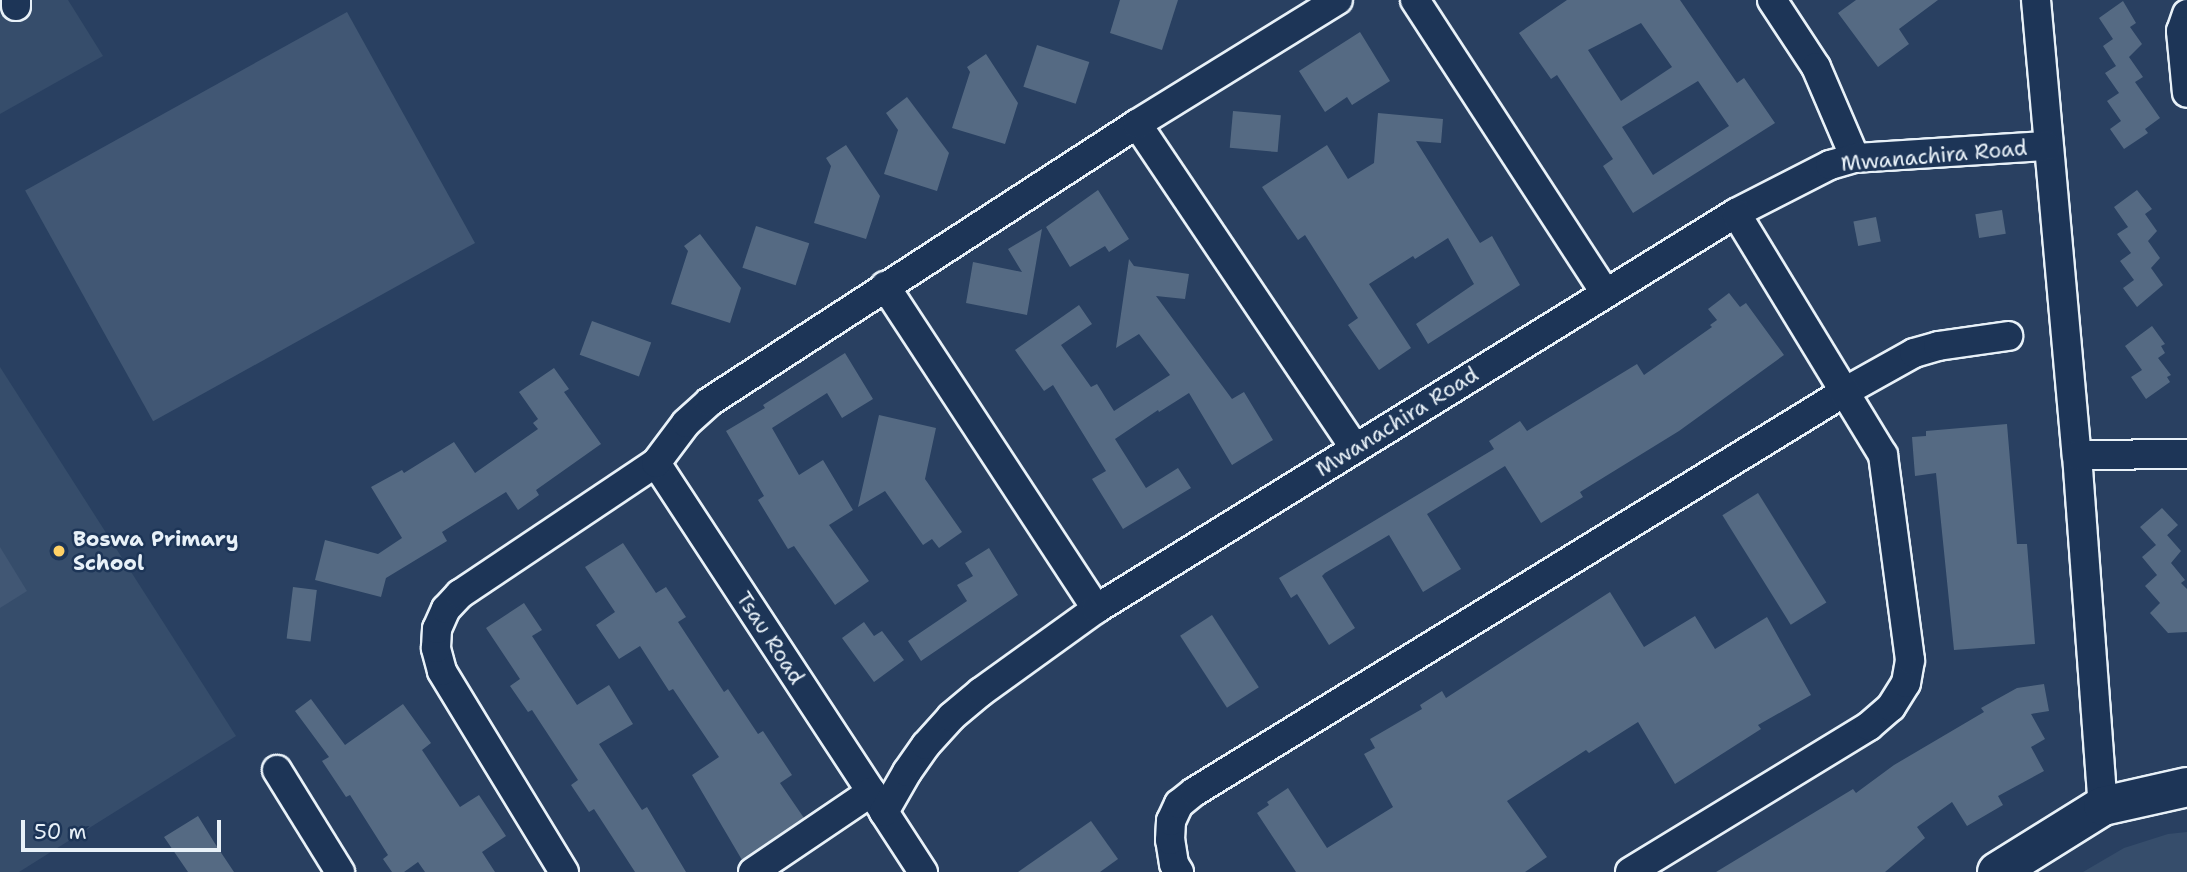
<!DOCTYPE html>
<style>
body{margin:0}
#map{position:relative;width:2187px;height:872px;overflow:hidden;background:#294061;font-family:"Shantell Sans",sans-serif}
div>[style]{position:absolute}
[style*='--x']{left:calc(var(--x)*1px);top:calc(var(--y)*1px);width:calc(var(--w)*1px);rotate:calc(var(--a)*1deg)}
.built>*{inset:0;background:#364d6b}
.green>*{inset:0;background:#415774;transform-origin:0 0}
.building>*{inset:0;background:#556a83;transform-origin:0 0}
.roads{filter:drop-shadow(2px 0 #e8f1f8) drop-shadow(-2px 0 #e8f1f8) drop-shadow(0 2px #e8f1f8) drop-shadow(0 -2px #e8f1f8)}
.street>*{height:28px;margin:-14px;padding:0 14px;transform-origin:14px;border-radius:14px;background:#1d3557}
.secondary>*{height:38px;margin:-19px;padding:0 19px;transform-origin:19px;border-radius:19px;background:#1d3557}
.dots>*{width:19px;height:19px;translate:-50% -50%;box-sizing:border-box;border:4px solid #1d3557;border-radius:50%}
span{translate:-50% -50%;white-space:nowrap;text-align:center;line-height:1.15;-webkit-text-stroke:5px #1d3557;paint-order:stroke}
.street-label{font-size:21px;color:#e8f1f8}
.poi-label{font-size:21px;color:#e8f1f8;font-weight:700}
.left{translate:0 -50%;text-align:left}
.scale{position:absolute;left:21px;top:820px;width:200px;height:32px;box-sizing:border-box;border:4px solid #e8f1f8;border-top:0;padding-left:9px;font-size:21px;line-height:24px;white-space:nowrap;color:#e8f1f8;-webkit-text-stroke:5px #1d3557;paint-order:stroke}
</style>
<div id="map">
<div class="built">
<i style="clip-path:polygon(0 0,68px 0,103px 56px,0 114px)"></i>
<i style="clip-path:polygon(0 367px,236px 736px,19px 872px,0 872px)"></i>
<i style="clip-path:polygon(2187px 832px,2187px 872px,2083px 872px,2124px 848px,2168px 834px)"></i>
</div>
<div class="green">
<i style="left:347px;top:12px;width:264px;height:368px;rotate:61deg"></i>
<i style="clip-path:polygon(0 547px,27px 591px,0 608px)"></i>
</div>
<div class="building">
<i style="clip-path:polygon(1120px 0,1178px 0,1162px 50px,1110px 33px)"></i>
<i style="clip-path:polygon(evenodd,1567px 0,1680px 0,1737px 83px,1744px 78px,1775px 123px,1633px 213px,1603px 166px,1613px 159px,1557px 75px,1551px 79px,1519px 33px,1567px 0,1641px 23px,1672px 67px,1621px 101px,1588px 50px,1641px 23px,1567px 0,1698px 81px,1729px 126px,1653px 175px,1622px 127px,1698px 81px)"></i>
<i style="clip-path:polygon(1856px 0,1938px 0,1899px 29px,1909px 44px,1878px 67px,1838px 13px)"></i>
<i style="clip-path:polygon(2123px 1px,2136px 23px,2130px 27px,2142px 44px,2129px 57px,2143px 77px,2135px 82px,2160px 118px,2145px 129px,2148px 133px,2124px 149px,2110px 129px,2121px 121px,2107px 101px,2119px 93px,2105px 73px,2116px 66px,2103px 46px,2113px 39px,2099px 18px)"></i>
<i style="clip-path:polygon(1360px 32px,1390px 81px,1352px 105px,1347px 97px,1325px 112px,1299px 71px)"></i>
<i style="left:1037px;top:45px;width:55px;height:44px;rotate:18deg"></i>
<i style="clip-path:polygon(986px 54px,1018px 103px,1005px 144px,952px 128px,970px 72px,967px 67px)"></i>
<i style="clip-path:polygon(907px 97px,949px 153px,937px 191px,884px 174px,898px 130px,886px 113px)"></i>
<i style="left:1233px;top:111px;width:48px;height:37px;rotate:5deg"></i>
<i style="clip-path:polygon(1378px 113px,1443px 119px,1441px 143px,1416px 141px,1480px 243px,1492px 236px,1520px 285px,1428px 344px,1416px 324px,1474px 284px,1448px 238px,1415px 259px,1413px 256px,1369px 284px,1411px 348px,1379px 370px,1348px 325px,1358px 318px,1305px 235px,1298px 240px,1262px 187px,1327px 145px,1348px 179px,1374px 163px)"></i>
<i style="clip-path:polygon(846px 145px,880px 196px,866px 239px,814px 223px,831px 166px,826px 158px)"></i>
<i style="clip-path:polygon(1098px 190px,1129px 239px,1109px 252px,1105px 246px,1070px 267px,1046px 227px)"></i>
<i style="clip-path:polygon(2137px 190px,2152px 209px,2145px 214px,2157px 231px,2148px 241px,2160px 258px,2151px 268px,2163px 285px,2137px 307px,2123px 288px,2134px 280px,2120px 261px,2131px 253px,2117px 234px,2128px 227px,2114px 207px)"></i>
<i style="left:2002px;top:210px;width:24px;height:27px;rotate:81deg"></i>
<i style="left:1876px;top:217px;width:25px;height:23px;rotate:79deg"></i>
<i style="left:756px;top:226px;width:56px;height:44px;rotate:18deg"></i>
<i style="clip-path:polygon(1042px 229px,1027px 315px,966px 303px,973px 262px,1022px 272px,1008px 249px)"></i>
<i style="clip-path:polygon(700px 234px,741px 288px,730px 323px,671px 304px,688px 251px,684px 246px)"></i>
<i style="clip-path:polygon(1129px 259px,1134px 266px,1189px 274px,1185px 299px,1156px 296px,1232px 399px,1244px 392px,1273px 440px,1232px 465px,1189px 393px,1159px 412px,1158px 410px,1115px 439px,1146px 488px,1178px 468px,1191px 488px,1123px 529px,1092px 479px,1106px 471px,1053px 385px,1044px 391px,1015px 350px,1079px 305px,1092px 324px,1061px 345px,1091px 387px,1097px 384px,1114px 411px,1170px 375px,1139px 334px,1116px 348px)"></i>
<i style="clip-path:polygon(1729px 293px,1740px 307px,1746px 303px,1784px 355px,1679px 431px,1580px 492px,1583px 497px,1541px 523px,1505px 466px,1427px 514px,1461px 569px,1423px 592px,1389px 535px,1325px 573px,1322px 576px,1355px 628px,1329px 645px,1297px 594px,1291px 598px,1279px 578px,1494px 449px,1489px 441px,1520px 421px,1527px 431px,1637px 364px,1644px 375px,1712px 327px,1710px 325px,1717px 320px,1708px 309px)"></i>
<i style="left:592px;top:321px;width:63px;height:36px;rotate:20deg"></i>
<i style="clip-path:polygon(2152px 326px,2165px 344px,2161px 346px,2165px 353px,2158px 358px,2171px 375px,2167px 377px,2170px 382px,2146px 399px,2131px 377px,2142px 370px,2125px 346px)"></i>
<i style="clip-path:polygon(845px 353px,873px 399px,842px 418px,827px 393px,772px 428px,799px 475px,823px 460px,853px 510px,829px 525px,869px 581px,835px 605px,794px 546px,788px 549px,758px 500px,764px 496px,726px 431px,765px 408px,763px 405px)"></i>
<i style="clip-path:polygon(554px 368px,569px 389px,564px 392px,601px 444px,536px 490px,539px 495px,518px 510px,506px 492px,442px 532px,447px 541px,386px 578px,381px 597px,315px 580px,325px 540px,378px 554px,402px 538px,371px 487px,402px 470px,404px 473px,454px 442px,475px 473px,538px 429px,533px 423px,538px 419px,519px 392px)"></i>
<i style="clip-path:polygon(879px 415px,936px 428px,925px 479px,962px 532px,939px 548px,932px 539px,923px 545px,885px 491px,858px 507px)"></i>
<i style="clip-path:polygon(2007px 424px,2017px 544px,2027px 544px,2035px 644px,1954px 650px,1936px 473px,1915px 476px,1912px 437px,1926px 436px,1926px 431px)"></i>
<i style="left:1758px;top:493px;width:129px;height:42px;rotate:58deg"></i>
<i style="clip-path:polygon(2162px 508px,2178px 525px,2163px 539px,2167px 535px,2181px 551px,2171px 563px,2185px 580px,2181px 583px,2187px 589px,2187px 632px,2168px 633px,2150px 613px,2160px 603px,2145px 586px,2157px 575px,2142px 557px,2156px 545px,2140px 527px)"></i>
<i style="clip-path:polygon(623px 543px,656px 593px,666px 587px,686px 617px,678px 622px,724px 692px,728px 689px,758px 734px,763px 731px,792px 775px,780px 783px,804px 818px,742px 860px,692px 775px,719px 757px,673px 689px,669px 691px,640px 646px,619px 659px,596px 625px,615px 612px,585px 567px)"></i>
<i style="clip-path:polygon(989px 548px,1018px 595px,921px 661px,908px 641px,967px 601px,957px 585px,973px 576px,965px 563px)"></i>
<i style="left:293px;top:587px;width:24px;height:52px;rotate:7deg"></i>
<i style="clip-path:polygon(1610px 592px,1644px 647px,1695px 616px,1715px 649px,1767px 617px,1811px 695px,1758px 725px,1761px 729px,1675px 784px,1638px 722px,1589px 753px,1586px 750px,1507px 801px,1547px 857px,1525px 872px,1296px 872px,1257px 813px,1269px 805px,1267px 802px,1288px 788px,1327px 848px,1393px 807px,1364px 754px,1375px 748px,1370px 739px,1422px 709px,1420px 705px,1442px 691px,1446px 698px)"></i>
<i style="clip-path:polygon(524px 603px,542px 630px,532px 636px,577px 705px,609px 685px,633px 724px,599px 744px,642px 810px,647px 807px,686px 872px,635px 872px,594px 809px,589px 812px,571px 785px,578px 780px,532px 710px,528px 712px,510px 686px,520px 679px,486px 628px)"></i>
<i style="left:1212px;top:615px;width:86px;height:38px;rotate:57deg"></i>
<i style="clip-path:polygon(864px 622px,874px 636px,882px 631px,904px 660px,874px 682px,842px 638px)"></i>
<i style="clip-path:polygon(2044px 684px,2049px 711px,2031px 714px,2045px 739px,2031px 747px,2044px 771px,1998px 796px,2003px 805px,1967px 826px,1952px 802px,1917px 827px,1925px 838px,1885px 872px,1716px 872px,1853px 789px,1856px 793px,1894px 765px,1984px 712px,1981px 708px,2017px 688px)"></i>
<i style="clip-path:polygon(311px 699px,345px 745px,403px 704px,431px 743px,422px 750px,460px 807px,479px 795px,506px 836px,482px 852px,495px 872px,425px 872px,418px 862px,404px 872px,392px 872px,383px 859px,388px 855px,350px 795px,346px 797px,322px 761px,329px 757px,295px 711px)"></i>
<i style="clip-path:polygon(198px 816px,214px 842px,234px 872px,188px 872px,164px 837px)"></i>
<i style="clip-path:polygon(1091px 821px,1118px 859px,1100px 872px,1018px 872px)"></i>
</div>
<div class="roads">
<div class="street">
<i style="--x:1415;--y:0;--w:349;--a:57"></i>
<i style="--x:1772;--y:0;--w:80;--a:56.7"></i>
<i style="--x:1816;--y:67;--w:99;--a:66.8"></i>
<i style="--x:2036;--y:0;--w:457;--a:84.9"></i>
<i style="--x:2077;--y:455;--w:352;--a:85.8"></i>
<i style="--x:16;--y:6;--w:6;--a:-90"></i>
<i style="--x:2187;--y:14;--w:18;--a:109"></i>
<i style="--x:2181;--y:31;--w:62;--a:84.5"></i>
<i style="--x:1137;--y:124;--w:391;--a:56.1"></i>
<i style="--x:885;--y:286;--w:386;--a:56.8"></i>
<i style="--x:2077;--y:455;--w:110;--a:-0.5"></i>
<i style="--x:656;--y:463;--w:417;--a:56.8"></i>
<i style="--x:277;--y:770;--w:120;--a:58.3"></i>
<i style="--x:564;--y:872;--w:235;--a:-121.3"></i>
<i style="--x:442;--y:671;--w:24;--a:-105"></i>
<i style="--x:436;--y:648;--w:19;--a:-87"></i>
<i style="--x:437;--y:629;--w:22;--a:-66"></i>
<i style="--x:446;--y:609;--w:21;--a:-47"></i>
<i style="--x:460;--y:594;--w:236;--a:-33.8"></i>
<i style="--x:656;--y:463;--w:50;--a:-53.1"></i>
<i style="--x:686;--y:423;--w:31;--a:-42"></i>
<i style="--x:709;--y:402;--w:510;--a:-33.01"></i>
<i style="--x:1137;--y:124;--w:236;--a:-31.7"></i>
<i style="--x:753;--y:872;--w:143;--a:-34.1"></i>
<i style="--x:923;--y:872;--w:72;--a:-123"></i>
<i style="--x:884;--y:812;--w:46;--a:-60.1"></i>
<i style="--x:907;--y:772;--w:33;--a:-55"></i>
<i style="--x:926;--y:745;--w:38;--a:-48"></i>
<i style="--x:951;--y:717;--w:39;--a:-40"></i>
<i style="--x:981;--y:692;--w:142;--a:-35.8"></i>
<i style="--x:1096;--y:609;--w:753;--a:-31.75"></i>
<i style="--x:1736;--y:213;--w:106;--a:-27.1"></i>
<i style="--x:1830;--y:165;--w:26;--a:-16"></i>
<i style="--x:1855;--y:158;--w:192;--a:-3.6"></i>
<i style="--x:1179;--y:872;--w:9;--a:-122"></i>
<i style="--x:1174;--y:864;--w:24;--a:-99"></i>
<i style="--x:1170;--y:840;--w:19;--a:-87"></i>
<i style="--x:1171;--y:821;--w:19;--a:-65"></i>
<i style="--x:1179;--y:804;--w:19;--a:-39"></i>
<i style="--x:1194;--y:792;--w:765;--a:-31.59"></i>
<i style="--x:1846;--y:391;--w:78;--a:-29.2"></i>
<i style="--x:1914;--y:353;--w:25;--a:-16"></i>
<i style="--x:1938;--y:346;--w:71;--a:-8.1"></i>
<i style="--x:1630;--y:872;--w:280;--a:-31.4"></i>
<i style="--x:1869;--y:726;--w:29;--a:-41"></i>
<i style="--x:1891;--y:707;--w:28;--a:-58"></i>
<i style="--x:1906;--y:683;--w:23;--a:-80"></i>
<i style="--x:1910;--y:660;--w:207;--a:-97.5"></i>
<i style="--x:1883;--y:455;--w:283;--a:-121.3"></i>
</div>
<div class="secondary">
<i style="--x:1997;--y:872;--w:125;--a:-31.9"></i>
<i style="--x:2103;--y:806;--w:86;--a:-12.7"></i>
</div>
</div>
<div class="dots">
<i style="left:59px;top:551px;background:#ffd166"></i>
</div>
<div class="street-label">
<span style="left:1934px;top:156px;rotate:-5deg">Mwanachira Road</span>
<span style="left:1397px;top:422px;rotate:-32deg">Mwanachira Road</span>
<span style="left:770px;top:638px;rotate:57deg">Tsau Road</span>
</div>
<div class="poi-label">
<span class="left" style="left:73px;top:551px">Boswa Primary<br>School</span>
</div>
<div class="scale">50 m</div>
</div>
